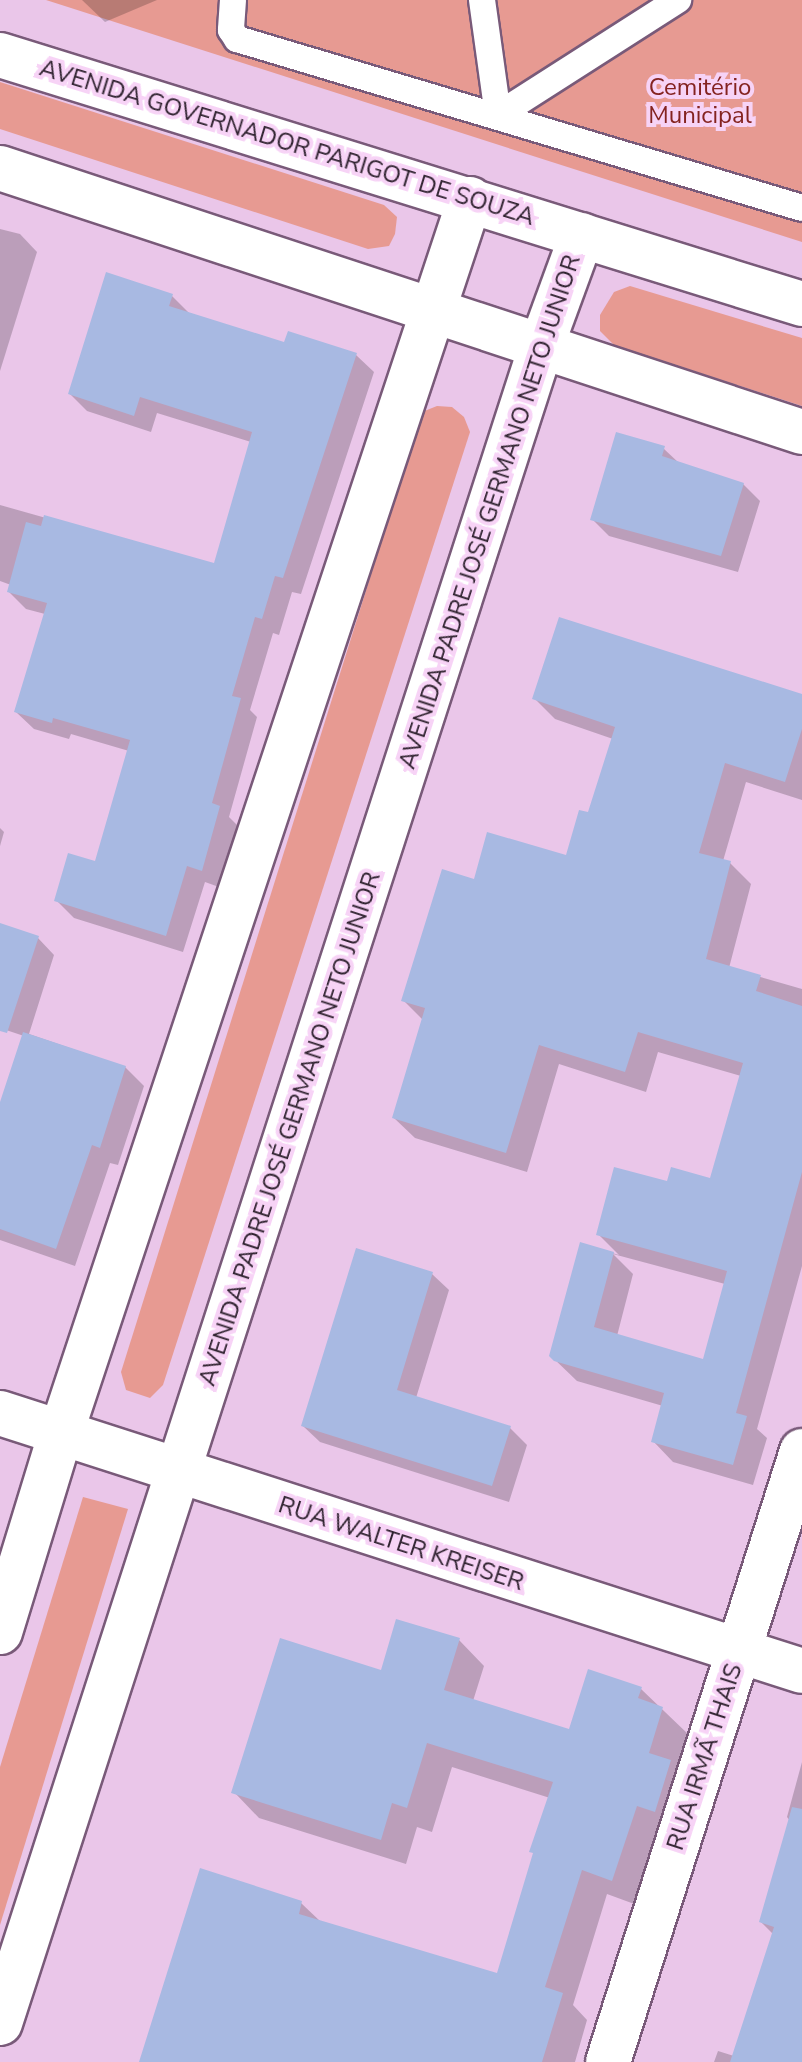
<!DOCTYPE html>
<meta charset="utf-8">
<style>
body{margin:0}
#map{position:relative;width:802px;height:2062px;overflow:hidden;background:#eac6e9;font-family:"Nunito Sans",sans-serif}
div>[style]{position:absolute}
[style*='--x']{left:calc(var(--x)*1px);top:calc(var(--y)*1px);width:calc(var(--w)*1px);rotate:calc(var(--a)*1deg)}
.green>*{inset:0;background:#e79a92}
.shadow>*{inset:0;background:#0003}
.building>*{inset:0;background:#a8b9e2}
.roads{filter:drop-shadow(2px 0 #795a79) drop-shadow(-2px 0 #795a79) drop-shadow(0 2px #795a79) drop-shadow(0 -2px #795a79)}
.service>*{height:26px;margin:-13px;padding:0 13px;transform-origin:13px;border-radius:13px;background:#fff}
.minor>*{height:44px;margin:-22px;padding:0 22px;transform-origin:22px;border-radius:22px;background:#fff}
.tertiary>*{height:44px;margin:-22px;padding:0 22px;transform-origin:22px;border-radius:22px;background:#fff}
span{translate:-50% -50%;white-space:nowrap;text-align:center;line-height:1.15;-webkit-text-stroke:8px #f7d3f6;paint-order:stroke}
.park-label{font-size:24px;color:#842320}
.street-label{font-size:24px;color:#2f222f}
</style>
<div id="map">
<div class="green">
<i style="clip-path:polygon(46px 0,802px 0,802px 242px)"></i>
<i style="clip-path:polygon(0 82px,384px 205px,397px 217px,395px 234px,389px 246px,368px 249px,0 129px)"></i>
<i style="clip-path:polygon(630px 286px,802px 338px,802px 406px,614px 345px,600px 331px,600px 315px,614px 292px)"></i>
<i style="clip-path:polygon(437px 406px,452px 407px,464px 417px,470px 432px,163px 1385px,150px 1398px,126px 1390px,121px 1372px,422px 412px)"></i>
<i style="clip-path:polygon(83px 1497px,128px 1509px,0 1925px,0 1767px)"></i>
</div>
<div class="shadow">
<i style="clip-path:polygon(82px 0,157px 0,105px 22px)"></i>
<i style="clip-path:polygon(0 229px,20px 234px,37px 252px,0 371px)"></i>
<i style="clip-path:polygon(172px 296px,189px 313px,286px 344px,356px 355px,374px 372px,301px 594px,292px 592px,279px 635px,273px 633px,250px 710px,257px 717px,229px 817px,237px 825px,219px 887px,205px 882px,183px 952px,74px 918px,56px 900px,96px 864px,129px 751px,71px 734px,69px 739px,34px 729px,16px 712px,45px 614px,26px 609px,9px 592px,11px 585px,0 581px,0 505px,216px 566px,251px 442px,157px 413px,151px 432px,87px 411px,70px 394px)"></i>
<i style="clip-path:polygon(663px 448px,680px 464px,743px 484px,760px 501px,738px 572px,609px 536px,592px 519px)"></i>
<i style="clip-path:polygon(evenodd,802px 697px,802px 800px,746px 782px,723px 861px,730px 863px,751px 884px,729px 968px,802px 989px,802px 1266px,757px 1429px,767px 1438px,753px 1485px,673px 1462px,653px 1441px,663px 1406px,577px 1381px,551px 1356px,581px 1244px,619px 1255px,599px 1235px,668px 1184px,712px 1180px,741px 1076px,658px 1052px,646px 1092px,559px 1064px,527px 1172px,415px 1138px,394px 1118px,424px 1021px,403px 1000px,475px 881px,567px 857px,590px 815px,613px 739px,555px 719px,535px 699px,802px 697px,613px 1254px,725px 1284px,704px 1362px,617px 1336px,633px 1274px,613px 1254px)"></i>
<i style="clip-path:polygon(0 828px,4px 832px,0 846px)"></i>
<i style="clip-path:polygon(0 926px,38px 938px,54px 955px,29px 1034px,125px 1067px,144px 1086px,118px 1165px,110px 1163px,75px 1266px,0 1240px,0 1109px,24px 1036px,0 1028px)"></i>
<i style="clip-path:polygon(432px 1274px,449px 1290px,416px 1398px,510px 1428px,527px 1445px,509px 1502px,320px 1442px,303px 1426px)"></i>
<i style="clip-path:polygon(459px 1640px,484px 1666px,473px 1701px,570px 1731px,641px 1689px,688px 1734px,677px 1768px,695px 1787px,637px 1905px,607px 1894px,573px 2005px,587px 2020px,575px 2062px,141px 2062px,301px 1903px,321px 1922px,498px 1975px,550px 1798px,452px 1767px,432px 1832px,417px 1827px,406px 1864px,259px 1818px,234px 1792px,382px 1672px)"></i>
<i style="clip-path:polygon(802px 1762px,802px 2062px,714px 2062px,718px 2051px,734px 2056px,773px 1934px,761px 1922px,790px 1821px,787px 1817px)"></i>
</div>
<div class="building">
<i style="clip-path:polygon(106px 272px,173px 294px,169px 306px,284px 342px,288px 331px,357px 353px,283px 578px,275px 576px,262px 619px,255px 617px,232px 696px,241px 698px,212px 803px,220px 806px,202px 871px,187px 866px,166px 936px,54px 901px,68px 853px,95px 861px,130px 740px,53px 718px,52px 723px,14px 712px,47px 603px,7px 592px,26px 522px,41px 526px,44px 515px,214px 563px,252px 432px,140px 397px,134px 416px,68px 394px)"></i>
<i style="clip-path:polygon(616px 432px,665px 446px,662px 456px,744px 483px,721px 556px,590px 520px)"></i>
<i style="clip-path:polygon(559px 617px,802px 694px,802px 729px,785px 782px,725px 763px,699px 853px,731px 861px,706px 959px,761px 975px,756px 991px,802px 1006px,802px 1172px,736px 1413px,747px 1416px,733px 1465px,651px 1442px,664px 1393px,554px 1361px,549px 1356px,580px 1242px,614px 1252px,594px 1327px,703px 1359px,727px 1271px,596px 1235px,614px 1167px,667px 1181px,671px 1167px,710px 1178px,743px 1063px,638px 1032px,625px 1072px,539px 1045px,506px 1153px,392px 1118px,425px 1008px,401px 1001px,442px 869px,474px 879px,487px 832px,566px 855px,579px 810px,588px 812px,615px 727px,532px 699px)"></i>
<i style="clip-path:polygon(0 923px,39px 936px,7px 1033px,0 1031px)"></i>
<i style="clip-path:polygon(23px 1032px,126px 1066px,100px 1148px,92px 1145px,56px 1249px,0 1229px,0 1102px)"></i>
<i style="clip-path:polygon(356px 1248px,433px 1272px,397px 1390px,511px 1426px,492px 1486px,301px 1426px)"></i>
<i style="clip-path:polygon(396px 1619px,460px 1638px,444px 1690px,569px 1729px,588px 1669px,642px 1687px,638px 1698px,663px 1707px,649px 1753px,671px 1760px,655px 1812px,637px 1806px,612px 1881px,582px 1870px,545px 1987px,563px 1993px,542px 2062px,139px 2062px,200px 1868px,302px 1901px,299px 1914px,497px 1973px,533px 1853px,529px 1852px,553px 1782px,427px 1743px,407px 1808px,392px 1803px,381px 1840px,231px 1793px,280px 1638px,381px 1670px)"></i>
<i style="clip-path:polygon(792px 1807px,802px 1809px,802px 2062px,730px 2062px,774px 1927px,759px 1922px)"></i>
</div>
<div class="roads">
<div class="service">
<i style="--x:233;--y:0;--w:30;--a:94"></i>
<i style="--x:231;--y:30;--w:11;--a:56"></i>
<i style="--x:237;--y:39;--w:590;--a:16.65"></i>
<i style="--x:482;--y:0;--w:116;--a:82.1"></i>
<i style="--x:498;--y:115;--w:214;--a:-32.6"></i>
</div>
<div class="minor">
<i style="--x:0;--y:1413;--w:842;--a:17.83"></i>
<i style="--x:608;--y:2062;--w:641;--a:-72.38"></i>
</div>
<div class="tertiary">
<i style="--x:0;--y:55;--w:840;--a:17.25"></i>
<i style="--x:0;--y:168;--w:844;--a:18.22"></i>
<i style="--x:0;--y:1632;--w:208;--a:-73"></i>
<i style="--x:61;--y:1433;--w:1300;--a:-71.66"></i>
<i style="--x:0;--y:2023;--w:1761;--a:-72.11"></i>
<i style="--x:541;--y:347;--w:119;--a:-69.9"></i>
</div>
</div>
<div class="park-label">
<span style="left:700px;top:102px">Cemitério<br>Municipal</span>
</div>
<div class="street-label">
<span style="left:287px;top:143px;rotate:17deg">AVENIDA GOVERNADOR PARIGOT DE SOUZA</span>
<span style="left:490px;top:512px;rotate:-72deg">AVENIDA PADRE JOSÉ GERMANO NETO JUNIOR</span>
<span style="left:290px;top:1129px;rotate:-72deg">AVENIDA PADRE JOSÉ GERMANO NETO JUNIOR</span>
<span style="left:401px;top:1544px;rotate:18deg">RUA WALTER KREISER</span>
<span style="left:705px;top:1757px;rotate:-72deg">RUA IRMÃ THAIS</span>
</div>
</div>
